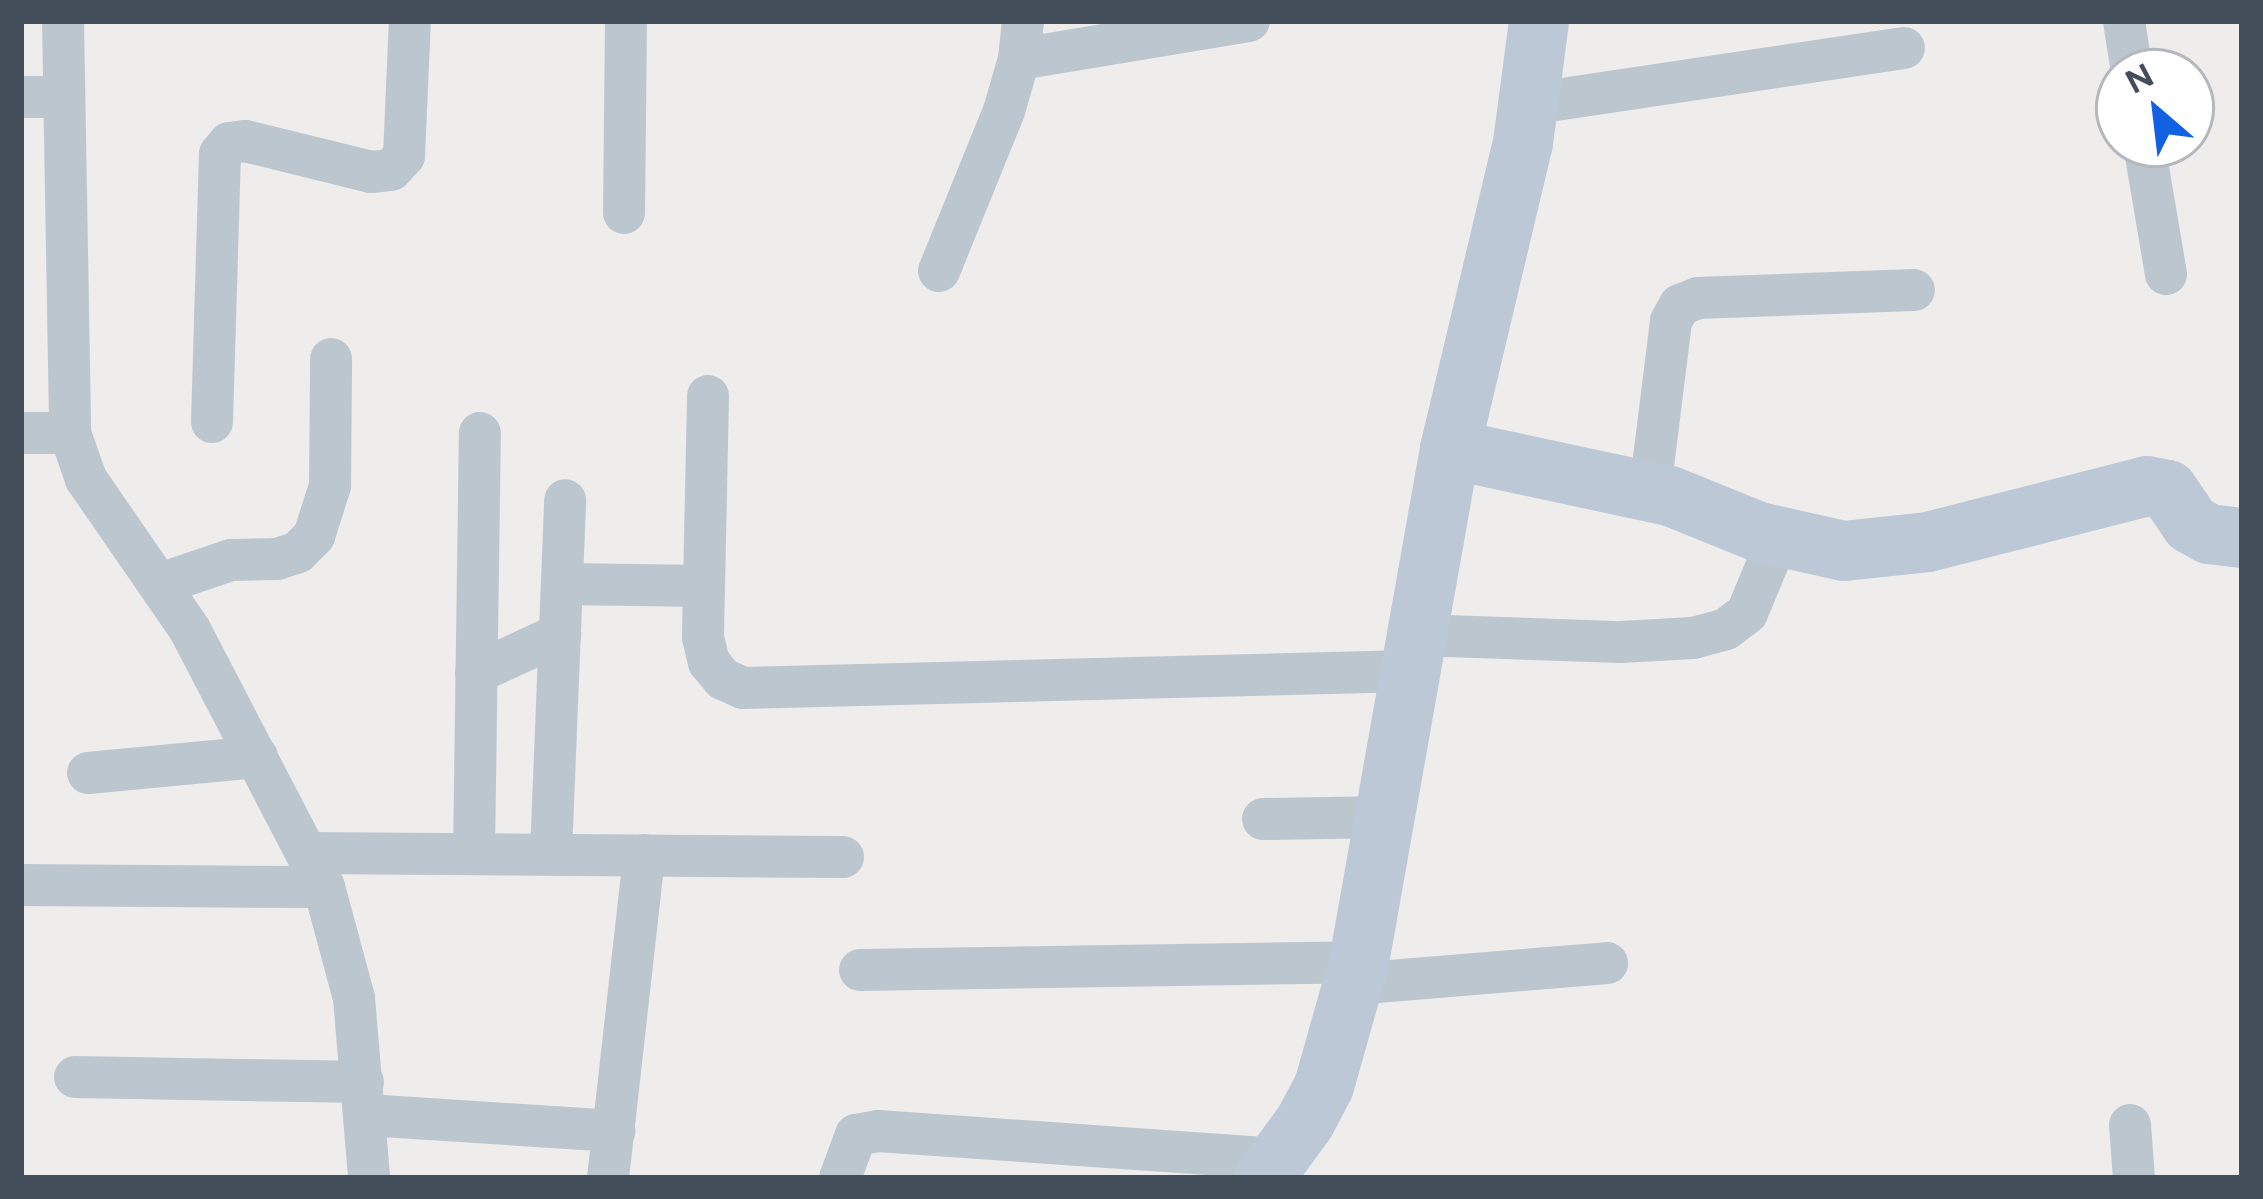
<!DOCTYPE html>
<style>
body{margin:0}
#map{position:relative;width:2263px;height:1199px;overflow:hidden;background:#efecec;font-family:Figtree,sans-serif}
div>[style]{position:absolute}
[style*='--x']{left:calc(var(--x)*1px);top:calc(var(--y)*1px);width:calc(var(--w)*1px);rotate:calc(var(--a)*1deg)}
.street>*{height:42px;margin:-21px;padding:0 21px;transform-origin:21px;border-radius:21px;background:#bcc6cf}
.secondary>*{height:60px;margin:-30px;padding:0 30px;transform-origin:30px;border-radius:30px;background:#bdc8d6}
span{translate:-50% -50%;white-space:nowrap;text-align:center;line-height:1.15;-webkit-text-stroke:10px #fff;paint-order:stroke}
.frame{position:absolute;inset:0;border:24px solid #444e5a;pointer-events:none}
.north{position:absolute;left:2095px;top:48px;width:120px;height:120px;box-sizing:border-box;background:#fff;border:3px solid #b4b8bd;border-radius:50%;rotate:332deg;font-size:33px;font-weight:700;line-height:48px;text-align:center;color:#444e5a}
.north::after{content:'';display:block;margin:auto;width:42px;height:54px;background:#1261e3;clip-path:polygon(50% 0,100% 100%,50% 72%,0 100%)}
</style>
<div id="map">
<div class="street">
<i style="--x:63;--y:21;--w:412;--a:89"></i>
<i style="--x:70;--y:433;--w:49;--a:70.8"></i>
<i style="--x:86;--y:479;--w:183;--a:55.4"></i>
<i style="--x:190;--y:630;--w:290;--a:62.5"></i>
<i style="--x:324;--y:887;--w:115;--a:74.9"></i>
<i style="--x:354;--y:998;--w:181;--a:85.2"></i>
<i style="--x:2124;--y:21;--w:52;--a:81.1"></i>
<i style="--x:1019;--y:59;--w:233;--a:-9.4"></i>
<i style="--x:21;--y:97;--w:43;--a:0"></i>
<i style="--x:1529;--y:104;--w:379;--a:-8.5"></i>
<i style="--x:2144;--y:144;--w:132;--a:80.4"></i>
<i style="--x:624;--y:213;--w:192;--a:-89.4"></i>
<i style="--x:939;--y:271;--w:173;--a:-67.9"></i>
<i style="--x:1004;--y:111;--w:54;--a:-73.9"></i>
<i style="--x:1019;--y:59;--w:38;--a:-84"></i>
<i style="--x:708;--y:396;--w:241;--a:91.2"></i>
<i style="--x:703;--y:637;--w:26;--a:77"></i>
<i style="--x:709;--y:662;--w:22;--a:51"></i>
<i style="--x:723;--y:679;--w:22;--a:24"></i>
<i style="--x:743;--y:688;--w:668;--a:-1.46"></i>
<i style="--x:212;--y:422;--w:268;--a:-88.3"></i>
<i style="--x:220;--y:154;--w:14;--a:-51"></i>
<i style="--x:229;--y:143;--w:16;--a:-7"></i>
<i style="--x:245;--y:141;--w:130;--a:13.8"></i>
<i style="--x:371;--y:172;--w:20;--a:-6"></i>
<i style="--x:391;--y:170;--w:19;--a:-47"></i>
<i style="--x:404;--y:156;--w:135;--a:-87.5"></i>
<i style="--x:21;--y:433;--w:49;--a:0"></i>
<i style="--x:1650;--y:490;--w:170;--a:-82.9"></i>
<i style="--x:1671;--y:321;--w:18;--a:-61"></i>
<i style="--x:1680;--y:305;--w:19;--a:-21"></i>
<i style="--x:1698;--y:298;--w:216;--a:-2.1"></i>
<i style="--x:163;--y:583;--w:72;--a:-18.7"></i>
<i style="--x:231;--y:560;--w:46;--a:-1.2"></i>
<i style="--x:277;--y:559;--w:22;--a:-18"></i>
<i style="--x:298;--y:552;--w:23;--a:-45"></i>
<i style="--x:314;--y:536;--w:52;--a:-72.3"></i>
<i style="--x:330;--y:486;--w:127;--a:-89.5"></i>
<i style="--x:562;--y:584;--w:142;--a:0.8"></i>
<i style="--x:1417;--y:635;--w:204;--a:2"></i>
<i style="--x:1621;--y:642;--w:72;--a:-3.2"></i>
<i style="--x:1693;--y:638;--w:34;--a:-15"></i>
<i style="--x:1726;--y:629;--w:26;--a:-37"></i>
<i style="--x:1747;--y:613;--w:81;--a:-67.5"></i>
<i style="--x:476;--y:673;--w:93;--a:-24.9"></i>
<i style="--x:88;--y:773;--w:170;--a:-5.4"></i>
<i style="--x:1263;--y:819;--w:122;--a:-0.9"></i>
<i style="--x:309;--y:853;--w:534;--a:0.43"></i>
<i style="--x:474;--y:854;--w:421;--a:-89.2"></i>
<i style="--x:551;--y:854;--w:354;--a:-87.7"></i>
<i style="--x:21;--y:885;--w:303;--a:0.4"></i>
<i style="--x:860;--y:970;--w:499;--a:-0.9"></i>
<i style="--x:1353;--y:984;--w:255;--a:-4.7"></i>
<i style="--x:75;--y:1077;--w:288;--a:1"></i>
<i style="--x:367;--y:1115;--w:248;--a:3.7"></i>
<i style="--x:2130;--y:1125;--w:53;--a:85.7"></i>
<i style="--x:608;--y:1178;--w:325;--a:-83.6"></i>
<i style="--x:840;--y:1178;--w:46;--a:-69.6"></i>
<i style="--x:856;--y:1135;--w:22;--a:-10"></i>
<i style="--x:878;--y:1131;--w:404;--a:4"></i>
</div>
<div class="secondary">
<i style="--x:1450;--y:449;--w:225;--a:12.1"></i>
<i style="--x:1670;--y:496;--w:96;--a:22"></i>
<i style="--x:1759;--y:532;--w:87;--a:12.6"></i>
<i style="--x:1844;--y:551;--w:84;--a:-6.1"></i>
<i style="--x:1928;--y:542;--w:226;--a:-14.3"></i>
<i style="--x:2147;--y:486;--w:21;--a:11"></i>
<i style="--x:2168;--y:490;--w:41;--a:55.9"></i>
<i style="--x:2191;--y:524;--w:21;--a:29"></i>
<i style="--x:2209;--y:534;--w:33;--a:7"></i>
<i style="--x:1264;--y:1178;--w:69;--a:-53.8"></i>
<i style="--x:1305;--y:1122;--w:41;--a:-62.2"></i>
<i style="--x:1324;--y:1086;--w:129;--a:-74.2"></i>
<i style="--x:1359;--y:962;--w:521;--a:-79.94"></i>
<i style="--x:1450;--y:449;--w:315;--a:-76.6"></i>
<i style="--x:1523;--y:143;--w:123;--a:-82.5"></i>
</div>
<div class="frame"></div>
<div class="north">N</div>
</div>
